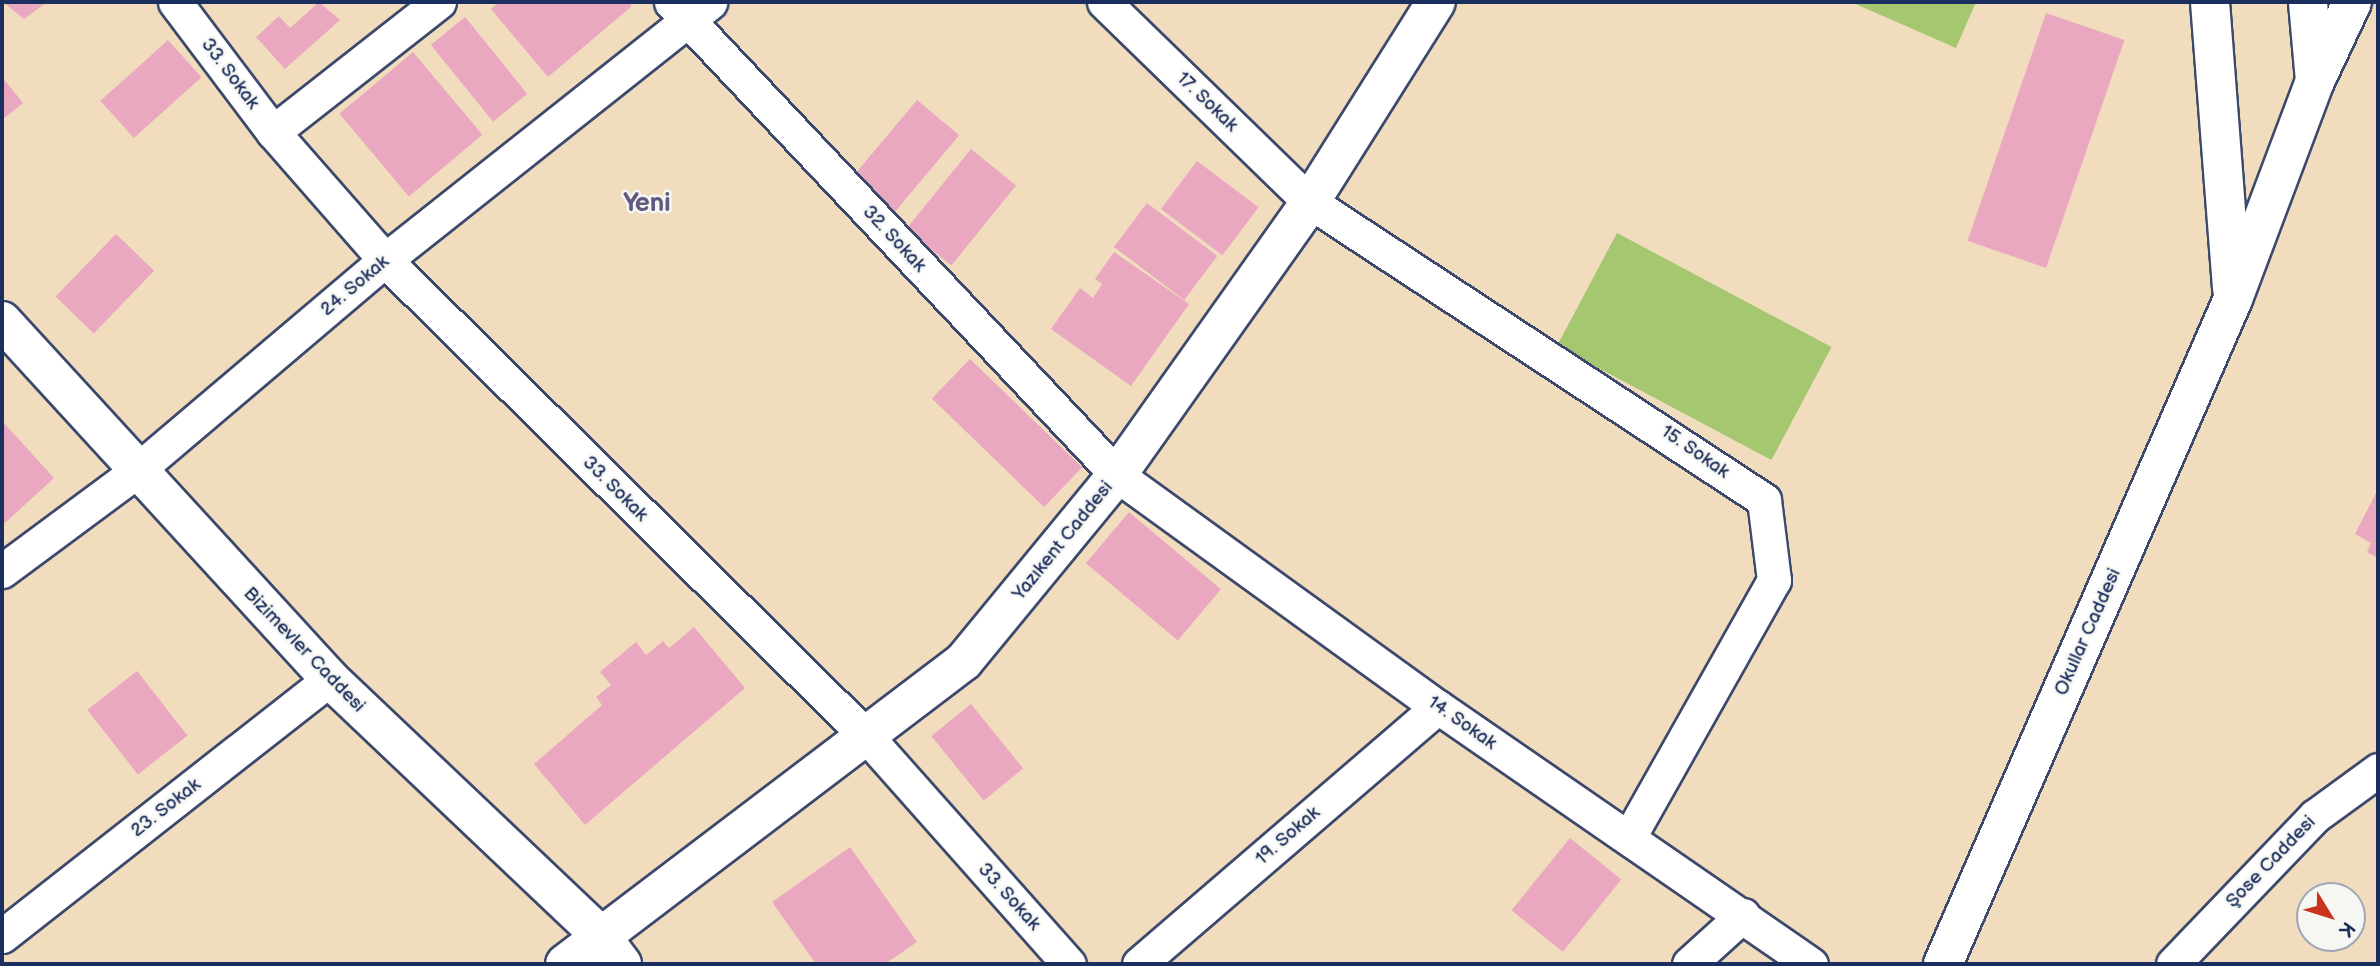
<!DOCTYPE html>
<meta charset="utf-8">
<style>
body{margin:0}
#map{position:relative;width:2380px;height:966px;overflow:hidden;background:#f1ddbe;font-family:"Balsamiq Sans",sans-serif}
div>[style]{position:absolute}
[style*='--x']{left:calc(var(--x)*1px);top:calc(var(--y)*1px);width:calc(var(--w)*1px);rotate:calc(var(--a)*1deg)}
.green>*{inset:0;background:#a5c770;transform-origin:0 0}
.building>*{inset:0;background:#e9a8c0;transform-origin:0 0}
.roads{filter:drop-shadow(2px 0 #3b496c) drop-shadow(-2px 0 #3b496c) drop-shadow(0 2px #3b496c) drop-shadow(0 -2px #3b496c)}
.minor>*{height:33px;margin:-16.5px;padding:0 16.5px;transform-origin:16.5px;border-radius:16.5px;background:#fff}
.tertiary>*{height:38px;margin:-19px;padding:0 19px;transform-origin:19px;border-radius:19px;background:#fff}
span{translate:-50% -50%;white-space:nowrap;text-align:center;line-height:1.15;-webkit-text-stroke:5px #f6f6f2;paint-order:stroke}
.street-label{font-size:19px;color:#1b2f5e}
.district-label{font-size:26px;color:#635980;font-weight:700}
.frame{position:absolute;inset:0;border:4px solid #1b2f5e;pointer-events:none}
.north{position:absolute;left:2296px;top:882px;width:70px;height:70px;box-sizing:border-box;background:#f6f6f2;border:2px solid #9ea6b7;border-radius:50%;rotate:128deg;font-size:19px;font-weight:700;line-height:28px;text-align:center;color:#1b2f5e}
.north::after{content:'';display:block;margin:auto;width:24px;height:32px;background:#c8321e;clip-path:polygon(50% 0,100% 100%,50% 72%,0 100%)}
</style>
<div id="map">
<div class="green">
<i style="clip-path:polygon(1851px 2px,1976px 2px,1956px 48px)"></i>
<i style="left:1617px;top:233px;width:243px;height:128px;rotate:28deg"></i>
</div>
<div class="building">
<i style="clip-path:polygon(3px 2px,47px 2px,24px 19px)"></i>
<i style="clip-path:polygon(319px 2px,340px 20px,285px 69px,256px 37px,279px 16px,290px 28px)"></i>
<i style="clip-path:polygon(499px 2px,628px 2px,632px 6px,548px 77px,491px 9px)"></i>
<i style="left:2046px;top:13px;width:83px;height:241px;rotate:19deg"></i>
<i style="left:465px;top:17px;width:99px;height:44px;rotate:51deg"></i>
<i style="left:168px;top:40px;width:50px;height:91px;rotate:48deg"></i>
<i style="left:413px;top:52px;width:108px;height:96px;rotate:50deg"></i>
<i style="clip-path:polygon(2px 77px,23px 103px,2px 120px)"></i>
<i style="left:917px;top:100px;width:55px;height:102px;rotate:40deg"></i>
<i style="left:971px;top:149px;width:58px;height:103px;rotate:39deg"></i>
<i style="left:1197px;top:161px;width:77px;height:60px;rotate:37deg"></i>
<i style="left:1147px;top:203px;width:88px;height:55px;rotate:37deg"></i>
<i style="left:116px;top:234px;width:53px;height:87px;rotate:44deg"></i>
<i style="clip-path:polygon(1114px 252px,1189px 304px,1131px 386px,1051px 329px,1080px 288px,1093px 298px,1102px 284px,1095px 279px)"></i>
<i style="left:970px;top:359px;width:156px;height:55px;rotate:44deg"></i>
<i style="clip-path:polygon(2px 421px,54px 478px,5px 523px,2px 519px)"></i>
<i style="clip-path:polygon(2378px 489px,2378px 558px,2367px 552px,2371px 543px,2355px 534px)"></i>
<i style="left:1129px;top:512px;width:120px;height:67px;rotate:40deg"></i>
<i style="clip-path:polygon(694px 627px,745px 688px,585px 825px,534px 764px,602px 705px,596px 697px,611px 685px,600px 672px,636px 642px,646px 655px,663px 641px,669px 648px)"></i>
<i style="left:137px;top:671px;width:82px;height:63px;rotate:52deg"></i>
<i style="left:971px;top:704px;width:83px;height:51px;rotate:51deg"></i>
<i style="left:1570px;top:838px;width:66px;height:93px;rotate:39deg"></i>
<i style="clip-path:polygon(850px 847px,917px 942px,885px 964px,816px 964px,772px 902px)"></i>
</div>
<div class="roads">
<div class="minor">
<i style="--x:175;--y:2;--w:163;--a:53"></i>
<i style="--x:273;--y:132;--w:170;--a:48.8"></i>
<i style="--x:385;--y:260;--w:681;--a:44.7"></i>
<i style="--x:869;--y:739;--w:301;--a:48.4"></i>
<i style="--x:671;--y:2;--w:650;--a:46.68"></i>
<i style="--x:1117;--y:475;--w:396;--a:35.9"></i>
<i style="--x:1438;--y:707;--w:453;--a:34.6"></i>
<i style="--x:1104;--y:2;--w:287;--a:44.2"></i>
<i style="--x:1310;--y:202;--w:543;--a:33.28"></i>
<i style="--x:1764;--y:500;--w:81;--a:82.9"></i>
<i style="--x:1774;--y:580;--w:295;--a:119.4"></i>
<i style="--x:273;--y:132;--w:211;--a:-38.1"></i>
<i style="--x:2;--y:571;--w:164;--a:-36.6"></i>
<i style="--x:134;--y:473;--w:329;--a:-40.3"></i>
<i style="--x:385;--y:260;--w:415;--a:-38.4"></i>
<i style="--x:2;--y:936;--w:417;--a:-38.1"></i>
<i style="--x:1139;--y:964;--w:394;--a:-40.7"></i>
<i style="--x:1689;--y:964;--w:73;--a:-42.2"></i>
<i style="--x:2173;--y:964;--w:205;--a:-46.2"></i>
<i style="--x:2315;--y:816;--w:78;--a:-36.1"></i>
</div>
<div class="tertiary">
<i style="--x:2210;--y:2;--w:288;--a:85.6"></i>
<i style="--x:2316;--y:79;--w:85;--a:-64.9"></i>
<i style="--x:2;--y:321;--w:486;--a:47.5"></i>
<i style="--x:330;--y:679;--w:373;--a:43.5"></i>
<i style="--x:601;--y:936;--w:35;--a:53"></i>
<i style="--x:565;--y:964;--w:501;--a:-37.21"></i>
<i style="--x:964;--y:661;--w:241;--a:-50.6"></i>
<i style="--x:1117;--y:475;--w:334;--a:-54.7"></i>
<i style="--x:1310;--y:202;--w:236;--a:-57.8"></i>
<i style="--x:1943;--y:964;--w:725;--a:-66.44"></i>
<i style="--x:2233;--y:299;--w:233;--a:-69.4"></i>
<i style="--x:2315;--y:81;--w:79;--a:-95.1"></i>
</div>
</div>
<div class="street-label">
<span style="left:230px;top:74px;rotate:53deg">33. Sokak</span>
<span style="left:1207px;top:102px;rotate:44deg">17. Sokak</span>
<span style="left:894px;top:239px;rotate:47deg">32. Sokak</span>
<span style="left:355px;top:286px;rotate:-40deg">24. Sokak</span>
<span style="left:1695px;top:452px;rotate:35deg">15. Sokak</span>
<span style="left:615px;top:489px;rotate:45deg">33. Sokak</span>
<span style="left:1063px;top:541px;rotate:-51deg">Yazıkent Caddesi</span>
<span style="left:2088px;top:632px;rotate:-66deg">Okullar Caddesi</span>
<span style="left:304px;top:650px;rotate:46deg">Bizimevler Caddesi</span>
<span style="left:1462px;top:723px;rotate:35deg">14. Sokak</span>
<span style="left:166px;top:808px;rotate:-38deg">23. Sokak</span>
<span style="left:1288px;top:836px;rotate:-41deg">19. Sokak</span>
<span style="left:2271px;top:862px;rotate:-46deg">Şose Caddesi</span>
<span style="left:1009px;top:897px;rotate:48deg">33. Sokak</span>
</div>
<div class="district-label">
<span style="left:647px;top:204px">Yeni</span>
</div>
<div class="frame"></div>
<div class="north">K</div>
</div>
